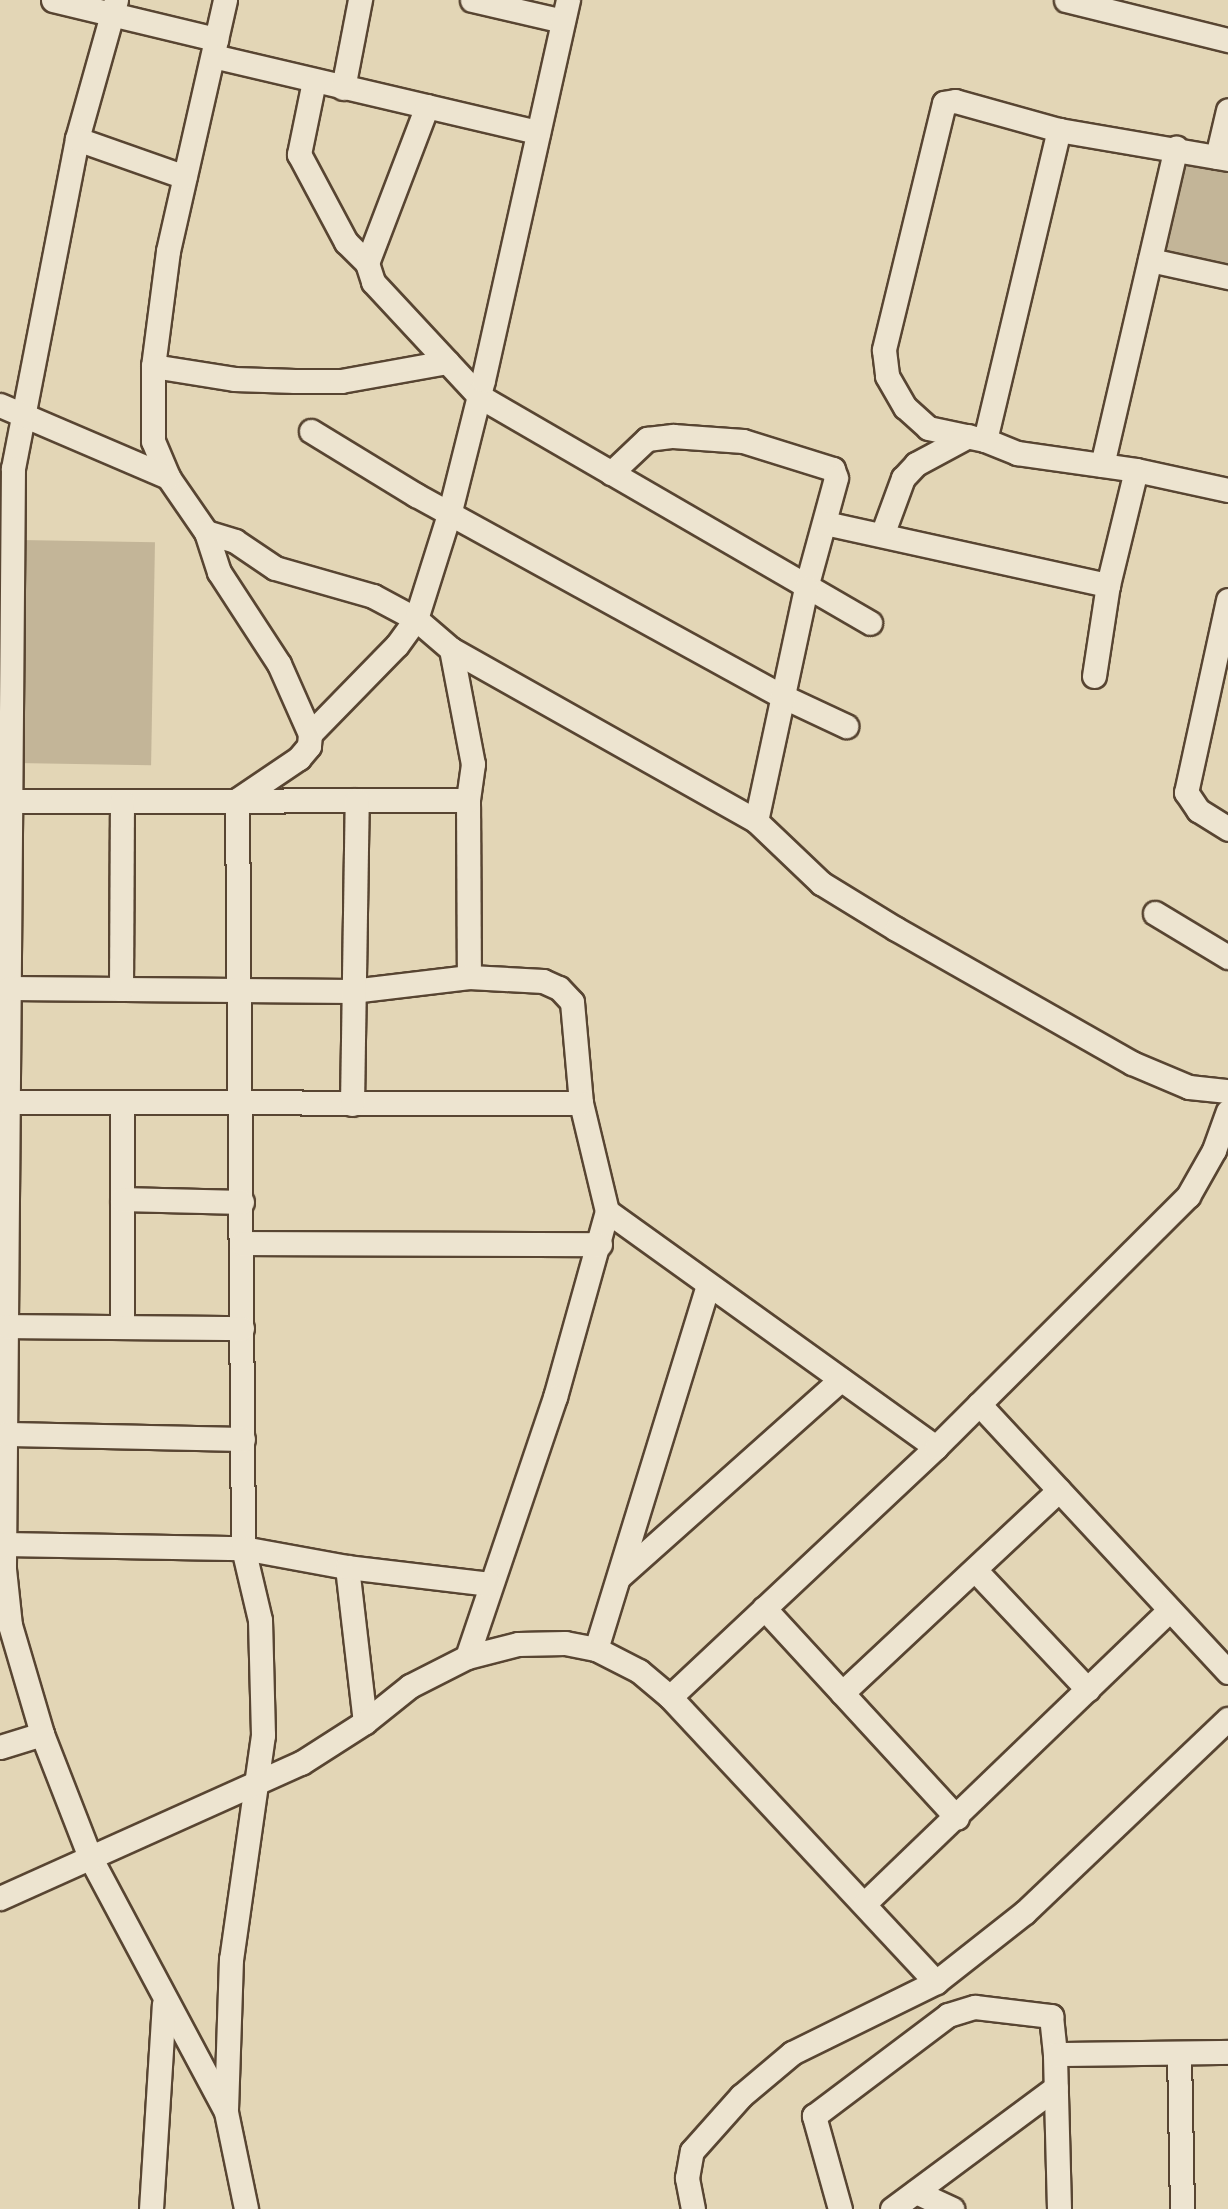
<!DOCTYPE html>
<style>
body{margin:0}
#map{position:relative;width:1228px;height:2209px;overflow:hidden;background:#e3d6b6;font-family:"Old Standard TT",serif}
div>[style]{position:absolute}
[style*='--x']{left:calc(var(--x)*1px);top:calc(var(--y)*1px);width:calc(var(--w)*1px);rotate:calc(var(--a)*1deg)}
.green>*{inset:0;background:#c3b598;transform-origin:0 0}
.roads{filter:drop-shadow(2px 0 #584532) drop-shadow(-2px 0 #584532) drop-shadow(0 2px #584532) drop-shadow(0 -2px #584532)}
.minor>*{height:23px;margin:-11.5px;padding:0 11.5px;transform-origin:11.5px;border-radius:11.5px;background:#ede4d0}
span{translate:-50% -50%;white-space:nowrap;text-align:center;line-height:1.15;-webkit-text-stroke:6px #ede4d0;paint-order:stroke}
</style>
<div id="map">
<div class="green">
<i style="clip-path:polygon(1174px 159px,1228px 171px,1228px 268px,1153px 252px)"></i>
<i style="left:20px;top:540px;width:135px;height:223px;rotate:1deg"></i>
</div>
<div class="roads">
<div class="minor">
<i style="--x:53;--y:0;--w:168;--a:13.5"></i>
<i style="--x:116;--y:0;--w:144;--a:105.7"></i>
<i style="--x:77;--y:139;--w:335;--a:101"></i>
<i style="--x:13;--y:468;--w:1101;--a:90.47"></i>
<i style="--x:4;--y:1569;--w:56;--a:83.9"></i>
<i style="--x:10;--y:1625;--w:114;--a:73.6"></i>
<i style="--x:42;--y:1734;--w:132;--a:68.7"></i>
<i style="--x:90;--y:1857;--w:289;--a:61.9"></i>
<i style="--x:226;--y:2112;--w:99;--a:78.3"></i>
<i style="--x:225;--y:0;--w:257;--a:102.8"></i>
<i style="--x:168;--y:251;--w:116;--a:97.4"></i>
<i style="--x:153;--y:366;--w:75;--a:90"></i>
<i style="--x:153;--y:441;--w:39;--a:67"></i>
<i style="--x:168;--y:477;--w:67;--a:55.4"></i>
<i style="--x:206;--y:532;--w:42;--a:72"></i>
<i style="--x:219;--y:572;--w:110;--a:56.9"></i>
<i style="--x:279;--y:664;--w:77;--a:66.1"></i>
<i style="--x:310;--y:734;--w:12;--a:95"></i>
<i style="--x:309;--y:746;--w:16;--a:130"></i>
<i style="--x:299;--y:758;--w:75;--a:145.9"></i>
<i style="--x:237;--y:800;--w:748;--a:89.54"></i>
<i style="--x:243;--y:1548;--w:74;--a:76.7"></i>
<i style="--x:260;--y:1620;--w:115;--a:88.5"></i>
<i style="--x:263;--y:1735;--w:226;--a:98.1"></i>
<i style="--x:231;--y:1959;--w:149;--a:91.9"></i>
<i style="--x:472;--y:0;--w:93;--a:13"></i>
<i style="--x:1066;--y:0;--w:167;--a:13.9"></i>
<i style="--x:213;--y:56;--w:334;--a:13.2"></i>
<i style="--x:314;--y:81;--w:75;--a:101.6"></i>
<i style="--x:299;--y:154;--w:100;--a:61.9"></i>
<i style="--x:346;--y:242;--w:30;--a:45"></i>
<i style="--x:343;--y:88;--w:90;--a:-79.1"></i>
<i style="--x:427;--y:106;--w:168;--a:110.9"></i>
<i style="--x:367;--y:263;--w:20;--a:72"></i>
<i style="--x:373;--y:282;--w:156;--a:47.1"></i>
<i style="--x:479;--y:396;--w:452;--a:30.1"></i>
<i style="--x:77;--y:139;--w:114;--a:19.4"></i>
<i style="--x:1217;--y:157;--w:48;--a:-76.8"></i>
<i style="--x:1228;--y:159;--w:171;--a:-170.3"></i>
<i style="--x:1059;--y:130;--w:108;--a:-164.4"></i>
<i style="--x:955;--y:101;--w:11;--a:170"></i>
<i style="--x:944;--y:103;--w:254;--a:103.7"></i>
<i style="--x:884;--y:350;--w:26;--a:83"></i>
<i style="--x:887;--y:376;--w:36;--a:60"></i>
<i style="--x:905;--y:407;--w:31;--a:42"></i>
<i style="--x:928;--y:428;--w:58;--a:11.9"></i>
<i style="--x:985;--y:440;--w:35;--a:22"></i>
<i style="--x:1017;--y:453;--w:120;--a:8.1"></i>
<i style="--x:1136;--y:470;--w:94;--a:12.3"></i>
<i style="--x:1150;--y:260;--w:80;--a:12.3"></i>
<i style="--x:153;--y:366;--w:82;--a:9.1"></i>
<i style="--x:234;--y:379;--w:61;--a:1.9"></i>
<i style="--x:295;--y:381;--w:46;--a:0"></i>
<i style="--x:341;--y:381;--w:108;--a:-10.2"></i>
<i style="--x:0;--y:405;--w:183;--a:23.2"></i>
<i style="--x:311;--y:431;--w:123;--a:31.4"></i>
<i style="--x:416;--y:495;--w:418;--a:28.8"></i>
<i style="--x:782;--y:696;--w:71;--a:25.1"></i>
<i style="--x:985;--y:440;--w:319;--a:-76.6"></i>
<i style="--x:1102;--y:465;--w:326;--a:-76.9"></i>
<i style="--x:611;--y:473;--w:50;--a:-43.4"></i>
<i style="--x:647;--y:439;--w:26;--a:-7"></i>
<i style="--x:673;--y:436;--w:70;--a:4.1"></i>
<i style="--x:743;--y:441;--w:94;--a:17.3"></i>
<i style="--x:833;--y:469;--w:9;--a:72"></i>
<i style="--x:836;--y:478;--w:114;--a:105.3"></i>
<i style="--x:806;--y:588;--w:238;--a:102.1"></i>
<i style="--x:825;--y:523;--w:290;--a:12.4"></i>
<i style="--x:206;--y:532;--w:30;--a:17"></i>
<i style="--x:235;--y:541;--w:48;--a:34"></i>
<i style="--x:275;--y:568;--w:102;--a:15.9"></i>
<i style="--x:373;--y:596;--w:49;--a:28.1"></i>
<i style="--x:416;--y:619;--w:46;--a:40.6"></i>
<i style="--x:451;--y:649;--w:350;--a:29.4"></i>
<i style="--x:756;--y:821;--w:90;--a:43.6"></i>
<i style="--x:821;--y:883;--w:88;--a:31.5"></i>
<i style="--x:896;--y:929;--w:271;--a:29.6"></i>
<i style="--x:1132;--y:1063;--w:62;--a:22.8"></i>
<i style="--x:1189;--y:1087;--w:39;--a:6"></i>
<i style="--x:882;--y:535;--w:61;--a:-69.8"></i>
<i style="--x:903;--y:478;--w:19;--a:-47"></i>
<i style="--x:916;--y:464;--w:59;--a:-28.3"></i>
<i style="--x:1228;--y:600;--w:197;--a:102.3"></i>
<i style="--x:1186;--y:792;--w:22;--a:56"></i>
<i style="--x:1198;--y:810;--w:36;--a:32"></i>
<i style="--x:451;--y:649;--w:117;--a:79.2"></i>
<i style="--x:473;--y:764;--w:36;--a:98"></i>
<i style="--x:468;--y:800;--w:177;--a:89.7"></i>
<i style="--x:1094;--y:676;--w:92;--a:-81.3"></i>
<i style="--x:1108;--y:585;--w:118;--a:-76.3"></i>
<i style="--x:310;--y:734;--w:124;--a:-45.7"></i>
<i style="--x:397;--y:645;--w:32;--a:-54"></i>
<i style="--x:416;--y:619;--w:113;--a:-72.5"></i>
<i style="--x:450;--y:511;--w:135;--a:-75.9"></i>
<i style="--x:483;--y:380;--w:389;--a:-77.4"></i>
<i style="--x:0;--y:801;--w:468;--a:-0.1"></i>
<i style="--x:1155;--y:913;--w:85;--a:31.1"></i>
<i style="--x:9;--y:988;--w:343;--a:0.5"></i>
<i style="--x:352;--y:991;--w:118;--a:-6.8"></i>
<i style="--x:469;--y:977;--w:74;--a:3.1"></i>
<i style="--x:543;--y:981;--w:17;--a:24"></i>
<i style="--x:559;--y:988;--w:19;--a:47"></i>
<i style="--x:572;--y:1002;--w:101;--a:84.9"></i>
<i style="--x:581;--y:1103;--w:111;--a:76.5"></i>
<i style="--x:607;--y:1211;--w:193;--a:105.6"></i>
<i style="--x:555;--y:1397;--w:274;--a:108.7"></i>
<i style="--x:121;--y:989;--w:188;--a:-89.7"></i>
<i style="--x:8;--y:1102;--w:573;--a:0.1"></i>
<i style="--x:122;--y:1102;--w:225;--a:90"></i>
<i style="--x:352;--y:1104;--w:304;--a:-89.1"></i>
<i style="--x:122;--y:1199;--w:120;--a:1.4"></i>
<i style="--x:607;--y:1211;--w:405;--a:35.7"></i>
<i style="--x:242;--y:1243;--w:358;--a:0.2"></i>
<i style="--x:6;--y:1326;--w:236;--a:0.5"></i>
<i style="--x:979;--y:1404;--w:366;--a:47.1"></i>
<i style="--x:5;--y:1434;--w:238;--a:1.2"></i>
<i style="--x:4;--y:1544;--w:239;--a:1"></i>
<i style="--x:243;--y:1548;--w:106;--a:10.4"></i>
<i style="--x:347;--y:1567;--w:156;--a:83.4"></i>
<i style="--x:347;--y:1567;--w:143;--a:6.8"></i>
<i style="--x:976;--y:1571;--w:163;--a:46.7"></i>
<i style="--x:619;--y:1577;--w:297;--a:-41.7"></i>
<i style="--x:764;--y:1608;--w:285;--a:47.4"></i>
<i style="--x:596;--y:1649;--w:380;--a:-72.9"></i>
<i style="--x:842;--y:1693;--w:297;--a:-43.1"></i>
<i style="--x:670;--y:1697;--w:365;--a:-43.2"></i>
<i style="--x:936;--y:1447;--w:356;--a:-44.9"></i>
<i style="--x:1188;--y:1196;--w:53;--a:-60.5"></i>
<i style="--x:1214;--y:1150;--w:41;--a:-70.3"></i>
<i style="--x:0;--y:1747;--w:44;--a:-17.2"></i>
<i style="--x:0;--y:1898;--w:330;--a:-24.2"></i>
<i style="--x:301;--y:1763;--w:76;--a:-32.6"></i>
<i style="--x:365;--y:1722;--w:58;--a:-38.7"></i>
<i style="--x:410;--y:1686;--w:64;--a:-27"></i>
<i style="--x:467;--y:1657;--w:53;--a:-14.3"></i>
<i style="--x:518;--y:1644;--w:47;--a:-1.2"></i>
<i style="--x:565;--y:1643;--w:32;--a:11"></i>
<i style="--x:596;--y:1649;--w:48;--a:27.1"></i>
<i style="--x:639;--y:1671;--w:40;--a:40"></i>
<i style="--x:670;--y:1697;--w:390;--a:47"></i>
<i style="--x:865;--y:1903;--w:422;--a:-43.9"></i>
<i style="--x:1179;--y:2053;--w:156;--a:88.9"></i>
<i style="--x:916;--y:2192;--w:40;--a:25"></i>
<i style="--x:151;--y:2209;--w:205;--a:-86.4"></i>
<i style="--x:693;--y:2209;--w:32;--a:-101"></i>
<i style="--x:687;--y:2178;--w:27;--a:-80"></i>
<i style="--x:692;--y:2151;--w:74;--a:-48.3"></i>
<i style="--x:741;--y:2096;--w:67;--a:-40.1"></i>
<i style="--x:792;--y:2053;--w:161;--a:-26.2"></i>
<i style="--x:936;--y:1982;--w:113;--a:-38.2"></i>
<i style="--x:1025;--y:1912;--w:280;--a:-43.6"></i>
<i style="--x:840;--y:2209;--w:97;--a:-105.6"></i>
<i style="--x:814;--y:2116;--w:168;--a:-37"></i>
<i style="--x:948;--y:2015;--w:28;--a:-17"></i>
<i style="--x:975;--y:2007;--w:77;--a:6.8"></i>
<i style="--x:1051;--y:2016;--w:38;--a:84"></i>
<i style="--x:892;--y:2209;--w:204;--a:-36.6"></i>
<i style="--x:1059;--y:2209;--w:155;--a:-91.5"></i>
<i style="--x:1055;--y:2054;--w:173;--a:-0.7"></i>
</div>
</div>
</div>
